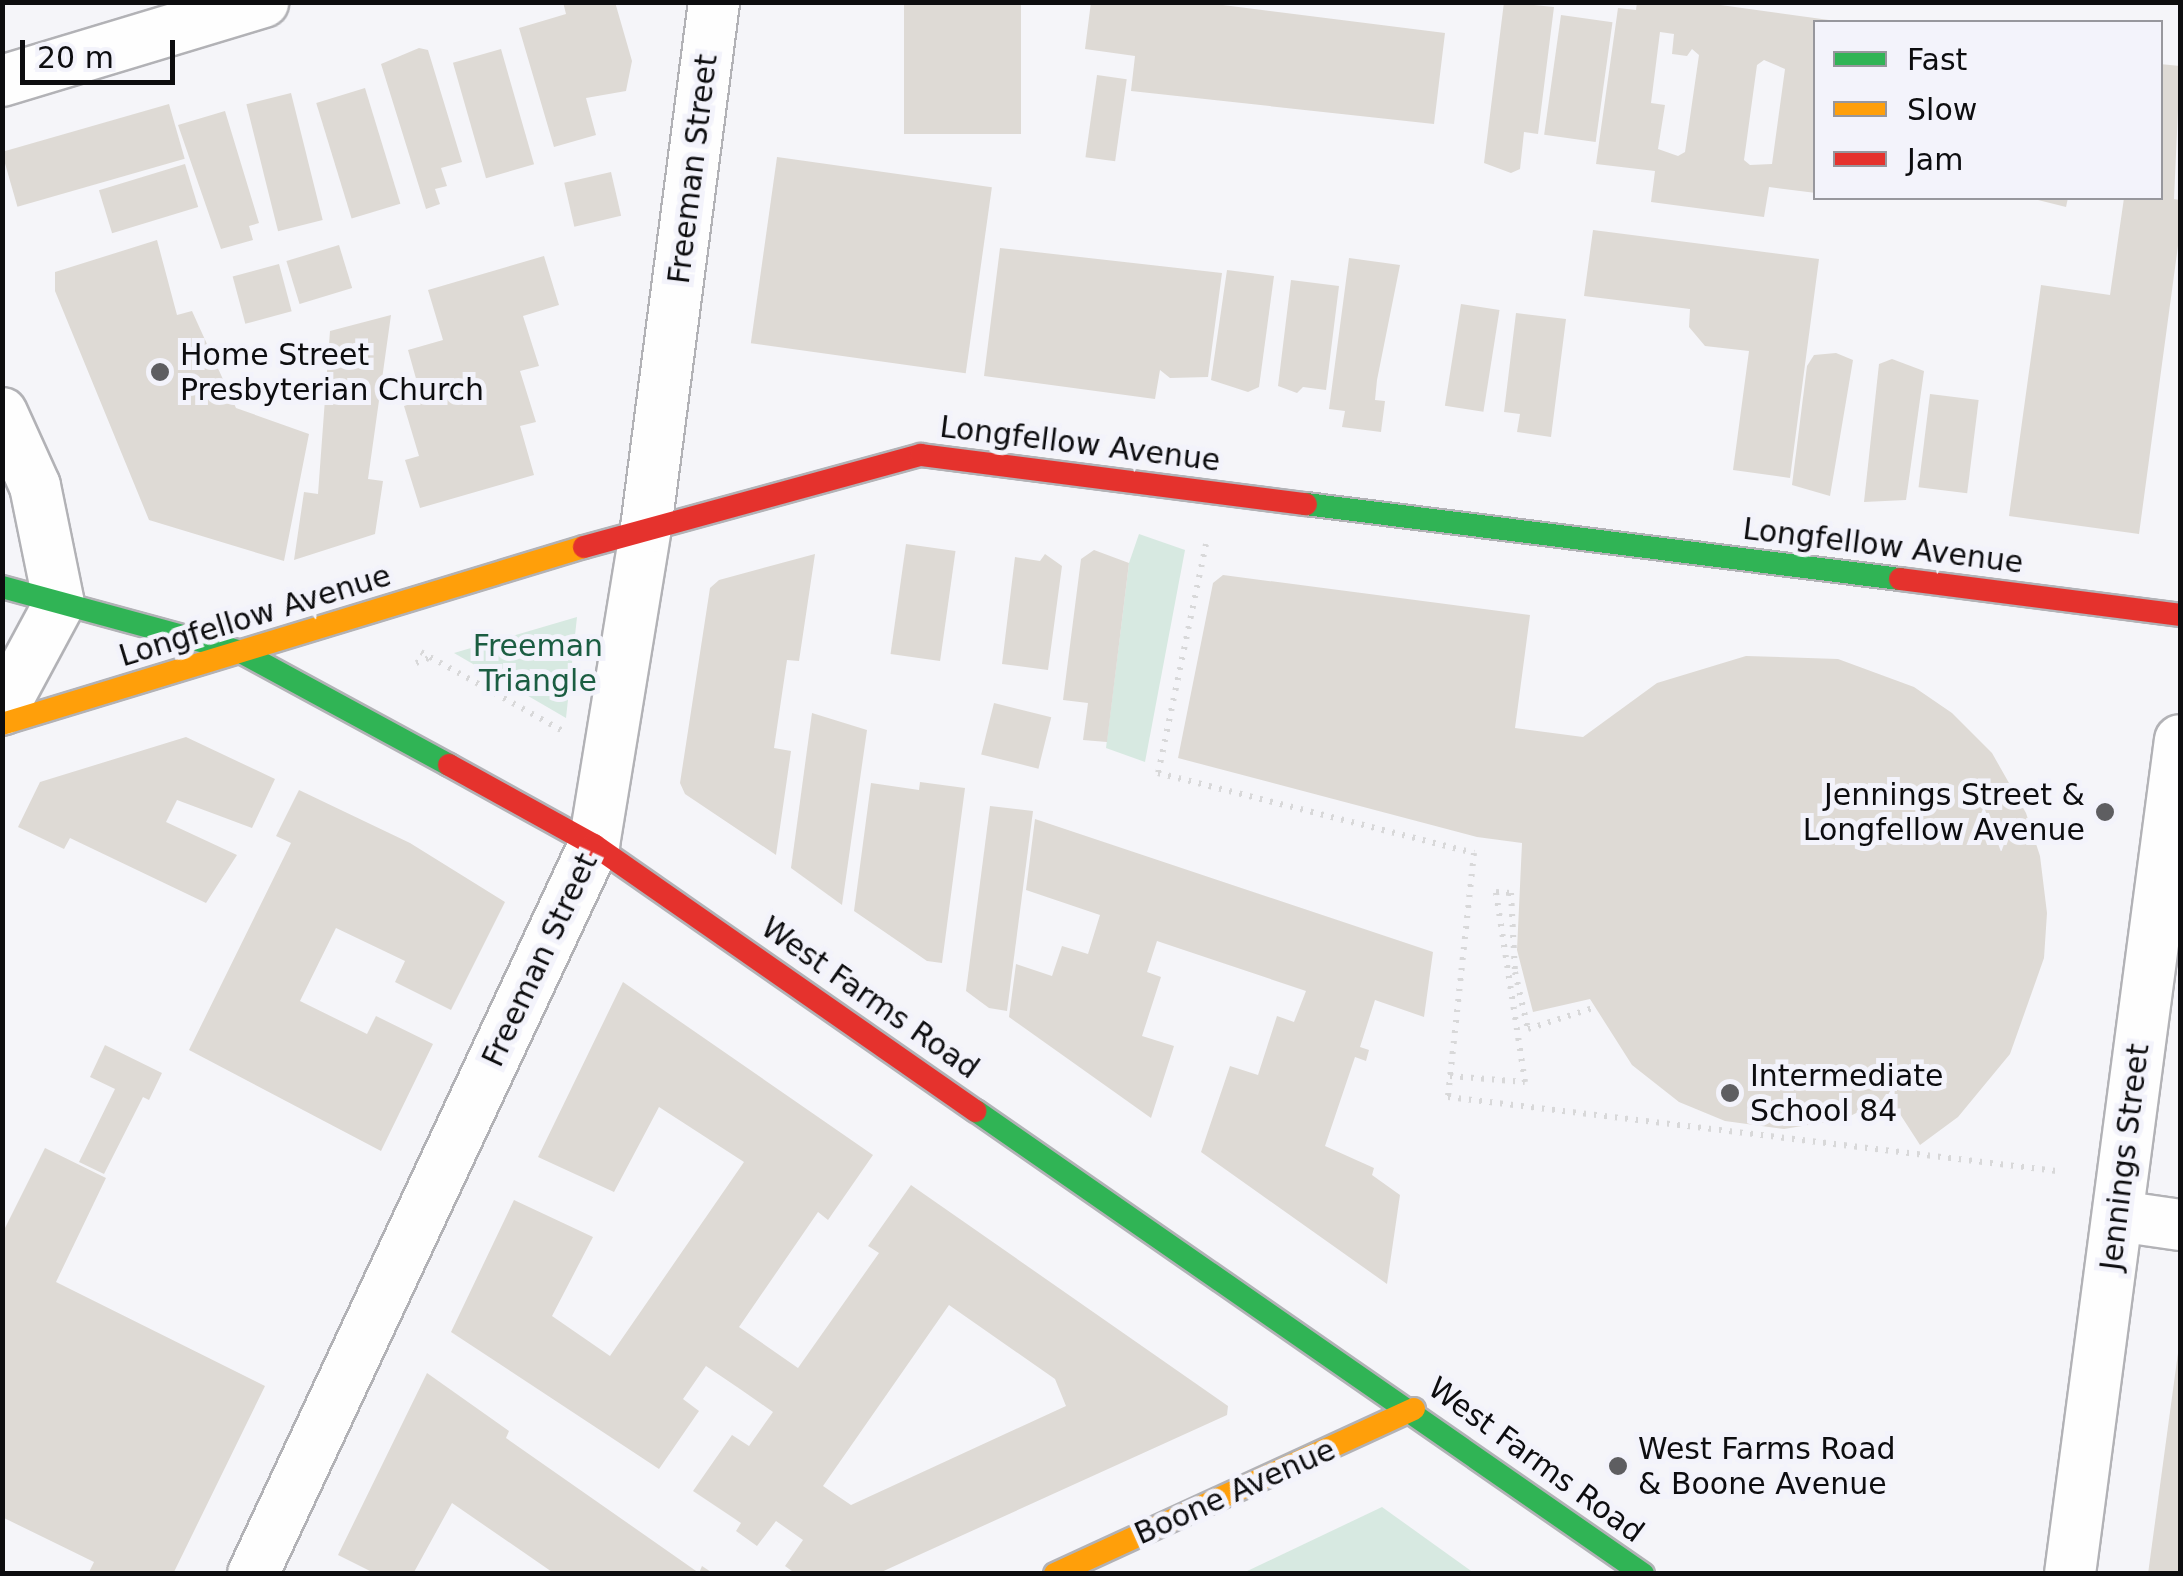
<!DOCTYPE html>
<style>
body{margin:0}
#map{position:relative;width:2183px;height:1576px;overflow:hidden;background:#f5f5f9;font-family:"DejaVu Sans",sans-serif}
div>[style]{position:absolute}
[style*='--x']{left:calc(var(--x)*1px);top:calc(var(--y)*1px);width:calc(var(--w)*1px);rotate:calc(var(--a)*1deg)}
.green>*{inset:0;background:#d7e9e1}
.building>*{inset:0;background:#dedad5;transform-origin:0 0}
.path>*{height:6px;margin-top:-3px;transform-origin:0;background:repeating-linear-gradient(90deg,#d8d8d9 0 2.5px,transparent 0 10.5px)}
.roads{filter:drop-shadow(2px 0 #b2b2b6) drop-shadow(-2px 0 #b2b2b6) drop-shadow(0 2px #b2b2b6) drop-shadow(0 -2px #b2b2b6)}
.street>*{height:50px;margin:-25px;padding:0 25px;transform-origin:25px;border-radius:25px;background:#fefefe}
.fast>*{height:22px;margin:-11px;padding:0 11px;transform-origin:11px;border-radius:11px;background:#30b455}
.slow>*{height:22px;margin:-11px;padding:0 11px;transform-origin:11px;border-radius:11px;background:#ff9f0a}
.jam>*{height:22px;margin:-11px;padding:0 11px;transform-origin:11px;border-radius:11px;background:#e5322d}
.dots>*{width:28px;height:28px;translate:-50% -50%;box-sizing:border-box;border:5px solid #f3f3fb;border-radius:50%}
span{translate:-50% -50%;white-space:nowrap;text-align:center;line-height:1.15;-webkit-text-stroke:10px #f3f3fb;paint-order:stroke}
.street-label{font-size:30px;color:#0d0d0f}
.poi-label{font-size:30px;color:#0d0d0f}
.left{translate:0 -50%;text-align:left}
.right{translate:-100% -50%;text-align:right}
.park-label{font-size:30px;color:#1b5d42}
.frame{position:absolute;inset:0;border:5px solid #0d0d0f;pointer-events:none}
.legend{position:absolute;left:1813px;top:20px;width:350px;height:180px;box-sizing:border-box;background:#f3f3fb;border:2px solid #97979d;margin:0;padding:12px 18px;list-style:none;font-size:30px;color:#0d0d0f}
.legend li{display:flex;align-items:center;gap:20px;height:50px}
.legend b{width:50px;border:2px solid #97979d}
.scale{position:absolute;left:20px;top:40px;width:155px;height:45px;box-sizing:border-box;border:5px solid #0d0d0f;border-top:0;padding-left:12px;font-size:30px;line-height:35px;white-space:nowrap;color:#0d0d0f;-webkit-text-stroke:8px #f3f3fb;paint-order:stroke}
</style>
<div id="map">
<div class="green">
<i style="clip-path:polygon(1139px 534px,1185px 550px,1145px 762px,1106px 748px,1129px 563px)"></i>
<i style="clip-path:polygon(577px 617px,566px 718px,454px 653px)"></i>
<i style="clip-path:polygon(1382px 1507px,1474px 1573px,1243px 1573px)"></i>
</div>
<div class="building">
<i style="clip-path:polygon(563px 2px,615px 2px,632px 61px,626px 91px,586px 98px,596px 135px,554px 147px,519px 28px,566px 14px)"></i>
<i style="left:904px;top:2px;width:117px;height:132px"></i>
<i style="clip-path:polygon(1091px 2px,1199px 2px,1445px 33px,1434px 124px,1131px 91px,1135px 56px,1085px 49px)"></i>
<i style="clip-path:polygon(1504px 2px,1554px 7px,1538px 134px,1524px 132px,1520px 169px,1511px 173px,1484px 163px)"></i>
<i style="clip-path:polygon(evenodd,1637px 2px,1699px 2px,1829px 20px,1816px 22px,1816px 193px,1769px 187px,1764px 217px,1651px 202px,1655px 171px,1596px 164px,1618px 8px,1636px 10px,1637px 2px,1660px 32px,1674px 34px,1672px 54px,1687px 56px,1692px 49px,1699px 55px,1685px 152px,1678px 156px,1658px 149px,1665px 105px,1651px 103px,1660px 32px,1637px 2px,1764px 60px,1785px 69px,1772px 164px,1750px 165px,1744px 160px,1757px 65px,1764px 60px)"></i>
<i style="left:1561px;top:15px;width:52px;height:121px;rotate:8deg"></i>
<i style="clip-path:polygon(419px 48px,428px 50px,462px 162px,441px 168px,447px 186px,435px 189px,440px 204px,426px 209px,381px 64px)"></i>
<i style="left:501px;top:49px;width:120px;height:50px;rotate:74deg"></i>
<i style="clip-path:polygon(2160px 64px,2180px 66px,2174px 199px,2180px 200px,2180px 231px,2139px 534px,2009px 516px,2041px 285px,2110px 295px,2124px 198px,2160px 198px)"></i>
<i style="left:1097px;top:75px;width:30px;height:83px;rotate:8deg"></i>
<i style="left:365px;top:88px;width:121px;height:51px;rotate:73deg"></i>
<i style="left:291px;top:93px;width:131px;height:46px;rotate:76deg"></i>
<i style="left:169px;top:104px;width:57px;height:174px;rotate:74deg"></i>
<i style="clip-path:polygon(225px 111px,259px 223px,249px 226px,253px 240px,221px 249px,178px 125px)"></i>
<i style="left:777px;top:157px;width:217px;height:188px;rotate:8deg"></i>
<i style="left:185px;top:164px;width:45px;height:90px;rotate:73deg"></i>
<i style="left:611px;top:172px;width:45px;height:48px;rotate:77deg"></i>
<i style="clip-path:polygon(2030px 198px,2068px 198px,2066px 207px)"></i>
<i style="clip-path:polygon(1593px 230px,1819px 259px,1790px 478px,1733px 470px,1749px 351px,1705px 346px,1689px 327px,1690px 309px,1584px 296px)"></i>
<i style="clip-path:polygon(157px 240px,177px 315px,192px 311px,236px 408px,309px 434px,284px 561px,149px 520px,55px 291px,55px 272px)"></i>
<i style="left:339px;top:245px;width:45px;height:55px;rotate:73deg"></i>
<i style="clip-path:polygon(1000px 248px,1222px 273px,1208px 377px,1170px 378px,1160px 370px,1155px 399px,984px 376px)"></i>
<i style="clip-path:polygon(544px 256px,559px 305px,523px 316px,539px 366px,520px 371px,536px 422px,520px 426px,534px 475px,420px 508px,405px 460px,419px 456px,404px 406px,422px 400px,408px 350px,443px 340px,428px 290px)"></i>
<i style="clip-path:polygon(1349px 258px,1400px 265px,1377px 380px,1375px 400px,1385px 401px,1381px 432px,1342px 427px,1345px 411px,1329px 409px)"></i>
<i style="left:279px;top:264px;width:49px;height:48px;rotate:75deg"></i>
<i style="clip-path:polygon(1227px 270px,1274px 276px,1259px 387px,1248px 392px,1211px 380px)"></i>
<i style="clip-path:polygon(1291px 280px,1339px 286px,1326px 390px,1303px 387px,1297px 393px,1278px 386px)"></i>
<i style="left:1461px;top:304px;width:39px;height:103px;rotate:9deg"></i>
<i style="clip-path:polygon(1516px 313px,1566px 319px,1551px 437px,1517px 432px,1520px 414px,1504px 412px)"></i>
<i style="clip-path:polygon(391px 315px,368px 479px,383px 481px,375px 534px,294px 560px,304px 492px,318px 494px,330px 331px)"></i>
<i style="clip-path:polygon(1836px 353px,1853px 360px,1830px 496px,1792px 485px,1807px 366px,1814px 355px)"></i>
<i style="clip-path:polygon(1892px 359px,1924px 371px,1906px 500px,1864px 502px,1879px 364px)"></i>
<i style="left:1930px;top:394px;width:49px;height:94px;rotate:7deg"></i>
<i style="left:906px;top:544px;width:50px;height:111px;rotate:8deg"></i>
<i style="clip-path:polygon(1094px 550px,1129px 563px,1107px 742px,1083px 740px,1088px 703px,1063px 700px,1081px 559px)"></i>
<i style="clip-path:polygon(815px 554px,799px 661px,787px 660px,774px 748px,791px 751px,776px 855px,685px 794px,680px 783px,710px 588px,719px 580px)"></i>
<i style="clip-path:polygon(1045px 554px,1062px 566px,1048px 670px,1002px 664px,1015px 557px,1040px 561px)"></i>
<i style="clip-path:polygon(1223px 575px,1530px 615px,1515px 728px,1583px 737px,1657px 683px,1746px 656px,1838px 659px,1914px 687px,1952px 713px,1992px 753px,2026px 813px,2040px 856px,2047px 913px,2044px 958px,2010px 1054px,1958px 1117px,1920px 1145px,1889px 1097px,1844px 1119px,1784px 1129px,1725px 1121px,1679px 1102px,1632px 1065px,1590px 999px,1533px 1012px,1517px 950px,1522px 843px,1477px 837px,1178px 758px,1213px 583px)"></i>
<i style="left:994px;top:703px;width:59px;height:53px;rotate:14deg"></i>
<i style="clip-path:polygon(812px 713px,867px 730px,842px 905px,791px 868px)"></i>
<i style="clip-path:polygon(186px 737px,275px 779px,252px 828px,177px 800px,166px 822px,237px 855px,206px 903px,70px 838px,64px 849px,18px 827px,40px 782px)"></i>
<i style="clip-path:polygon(920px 782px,965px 788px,942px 963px,927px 961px,854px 911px,871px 783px,919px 790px)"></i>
<i style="clip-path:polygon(299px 790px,410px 843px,505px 902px,451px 1010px,395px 982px,405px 961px,336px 928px,300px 1001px,367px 1034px,376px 1016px,433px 1044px,381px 1151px,189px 1050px,291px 843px,276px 836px)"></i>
<i style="clip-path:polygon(990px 806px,1033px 811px,1007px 1011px,989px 1008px,966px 991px)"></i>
<i style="clip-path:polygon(1035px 819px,1433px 952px,1424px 1017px,1375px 1000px,1360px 1047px,1369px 1050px,1366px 1061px,1355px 1057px,1325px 1146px,1374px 1168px,1372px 1175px,1400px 1195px,1387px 1284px,1201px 1152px,1230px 1066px,1258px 1075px,1277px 1016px,1294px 1022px,1306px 991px,1157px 941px,1147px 972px,1161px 977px,1142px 1036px,1174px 1046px,1151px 1118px,1009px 1017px,1016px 964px,1052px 976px,1062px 946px,1088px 954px,1100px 915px,1026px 890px)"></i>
<i style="clip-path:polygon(evenodd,623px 982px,873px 1155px,828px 1220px,818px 1212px,739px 1327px,798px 1368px,879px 1253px,868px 1246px,911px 1185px,1228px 1406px,1227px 1415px,877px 1574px,796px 1574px,785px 1566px,803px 1540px,776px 1521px,757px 1546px,736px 1531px,741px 1523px,693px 1491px,732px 1435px,749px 1446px,773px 1412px,740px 1389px,706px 1366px,683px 1399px,699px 1411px,659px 1469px,451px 1332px,514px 1200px,593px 1237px,552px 1316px,610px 1356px,744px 1162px,659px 1107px,614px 1192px,538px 1157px,623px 982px,949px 1305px,1055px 1379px,1066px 1406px,851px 1505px,823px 1486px,949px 1305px)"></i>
<i style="clip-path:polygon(105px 1045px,162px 1073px,149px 1100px,143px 1097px,104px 1174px,79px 1162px,115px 1089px,90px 1077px)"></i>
<i style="clip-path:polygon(45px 1148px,106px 1178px,56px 1282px,265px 1386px,173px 1574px,88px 1574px,94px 1562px,2px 1517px,2px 1234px)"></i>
<i style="clip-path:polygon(2178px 1353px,2180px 1574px,2148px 1574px)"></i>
<i style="clip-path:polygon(427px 1373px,509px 1431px,506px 1438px,699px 1573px,702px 1566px,714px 1574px,555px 1574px,452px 1503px,413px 1574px,376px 1574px,338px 1555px)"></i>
</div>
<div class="path">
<i style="--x:1206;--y:544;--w:234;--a:101.8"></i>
<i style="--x:1158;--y:773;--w:326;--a:14.2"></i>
<i style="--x:1474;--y:853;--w:245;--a:96.1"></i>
<i style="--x:1448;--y:1097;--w:613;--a:6.93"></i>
<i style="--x:421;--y:652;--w:162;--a:29.1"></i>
<i style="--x:416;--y:663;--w:14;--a:-21"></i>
<i style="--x:1450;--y:1076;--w:75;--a:4.6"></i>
<i style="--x:1525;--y:1082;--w:192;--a:-98.7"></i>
<i style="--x:1496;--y:892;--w:15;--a:4"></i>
<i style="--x:1511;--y:893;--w:79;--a:87.1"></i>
<i style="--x:1515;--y:972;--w:58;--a:77.2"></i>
<i style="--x:1528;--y:1029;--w:68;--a:-17.9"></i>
</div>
<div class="roads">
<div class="street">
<i style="--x:2;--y:81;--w:273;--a:-16.8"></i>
<i style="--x:2;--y:413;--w:80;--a:65.7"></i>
<i style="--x:35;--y:486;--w:120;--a:78.5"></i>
<i style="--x:59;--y:604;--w:120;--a:118.3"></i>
<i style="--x:2118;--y:1216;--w:63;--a:8.3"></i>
<i style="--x:253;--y:1574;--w:805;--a:-64.93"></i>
<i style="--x:594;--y:845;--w:321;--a:-80.7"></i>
<i style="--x:646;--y:528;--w:530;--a:-82.63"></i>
<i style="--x:2070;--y:1574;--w:841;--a:-82.49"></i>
</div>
<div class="fast">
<i style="--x:1306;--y:504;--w:599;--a:7.2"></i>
<i style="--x:2;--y:587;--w:248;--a:15.2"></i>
<i style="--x:241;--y:652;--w:237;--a:28.5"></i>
<i style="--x:976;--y:1111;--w:812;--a:34.77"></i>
</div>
<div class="slow">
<i style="--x:2;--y:724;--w:608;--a:-16.92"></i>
<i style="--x:1055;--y:1574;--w:395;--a:-24.7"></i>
</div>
<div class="jam">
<i style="--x:584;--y:547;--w:349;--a:-15.3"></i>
<i style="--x:921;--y:455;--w:388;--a:7.3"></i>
<i style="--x:1900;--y:579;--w:282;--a:7.3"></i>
<i style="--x:449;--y:765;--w:166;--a:28.9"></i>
<i style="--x:594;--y:845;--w:465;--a:34.9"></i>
</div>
</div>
<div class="dots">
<i style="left:160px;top:372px;background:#5e5e61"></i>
<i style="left:2105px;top:812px;background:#5e5e61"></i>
<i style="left:1730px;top:1093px;background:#5e5e61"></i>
<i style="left:1618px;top:1466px;background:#5e5e61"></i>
</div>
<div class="street-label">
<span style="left:693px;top:169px;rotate:-83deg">Freeman Street</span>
<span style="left:1080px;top:444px;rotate:7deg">Longfellow Avenue</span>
<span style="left:1883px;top:546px;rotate:7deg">Longfellow Avenue</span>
<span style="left:255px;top:616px;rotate:-17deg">Longfellow Avenue</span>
<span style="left:540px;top:960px;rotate:-65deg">Freeman Street</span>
<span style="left:870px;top:998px;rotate:35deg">West Farms Road</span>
<span style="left:2125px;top:1157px;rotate:-83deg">Jennings Street</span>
<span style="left:1536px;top:1460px;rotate:36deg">West Farms Road</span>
<span style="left:1235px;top:1492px;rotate:-24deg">Boone Avenue</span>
</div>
<div class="poi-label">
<span class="left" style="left:180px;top:372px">Home Street<br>Presbyterian Church</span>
<span class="right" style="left:2085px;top:812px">Jennings Street &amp;<br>Longfellow Avenue</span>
<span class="left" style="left:1750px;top:1093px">Intermediate<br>School 84</span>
<span class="left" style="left:1638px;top:1466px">West Farms Road<br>&amp; Boone Avenue</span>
</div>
<div class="park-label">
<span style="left:538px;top:663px">Freeman<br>Triangle</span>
</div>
<div class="frame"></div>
<ul class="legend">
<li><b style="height:12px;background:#30b455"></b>Fast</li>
<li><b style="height:12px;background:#ff9f0a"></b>Slow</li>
<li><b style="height:12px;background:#e5322d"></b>Jam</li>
</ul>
<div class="scale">20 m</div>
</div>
